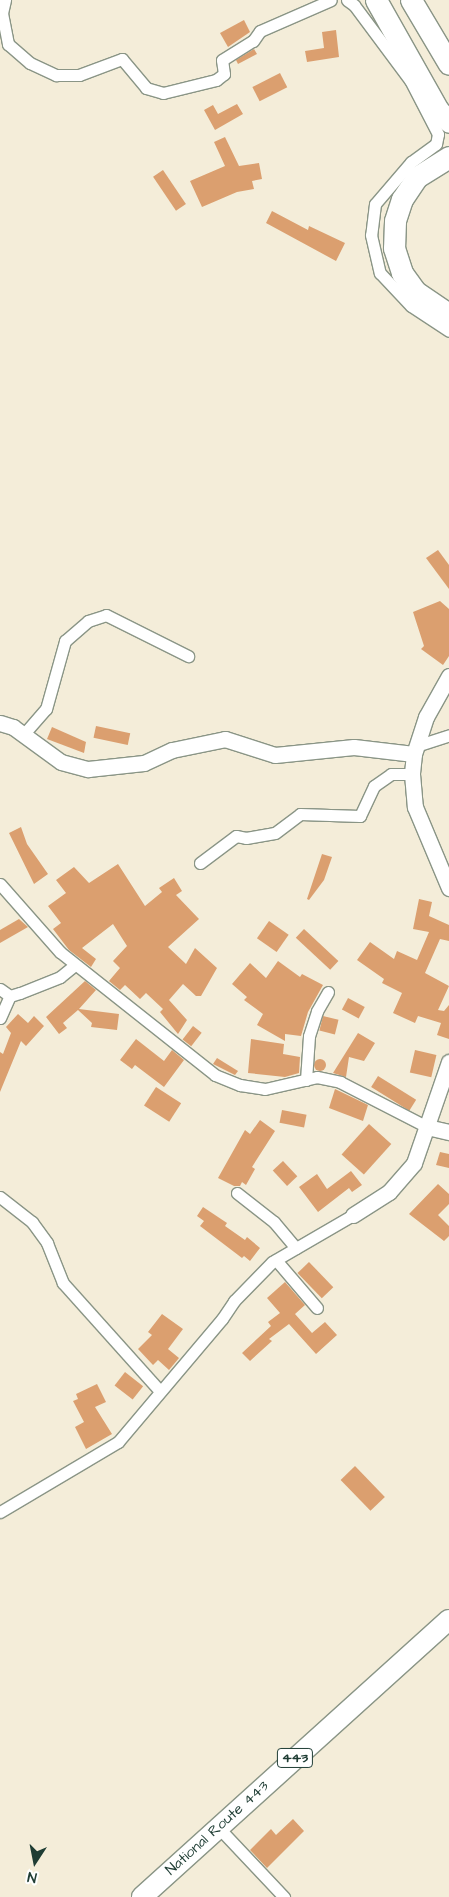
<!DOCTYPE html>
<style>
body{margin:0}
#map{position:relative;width:449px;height:1897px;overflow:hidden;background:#f4edd9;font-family:"Architects Daughter",sans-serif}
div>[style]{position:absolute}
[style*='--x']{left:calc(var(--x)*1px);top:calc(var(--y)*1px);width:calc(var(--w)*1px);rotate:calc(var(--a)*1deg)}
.building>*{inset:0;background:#db9f6f;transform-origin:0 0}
.round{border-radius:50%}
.roads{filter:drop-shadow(1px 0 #8a9586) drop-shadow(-1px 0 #8a9586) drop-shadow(0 1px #8a9586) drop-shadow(0 -1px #8a9586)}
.minor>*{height:11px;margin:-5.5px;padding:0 5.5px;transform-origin:5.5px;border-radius:5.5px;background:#fff}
.tertiary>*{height:15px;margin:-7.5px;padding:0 7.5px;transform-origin:7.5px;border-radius:7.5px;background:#fff}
.trunk>*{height:20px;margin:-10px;padding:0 10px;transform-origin:10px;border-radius:10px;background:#fff}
.motorway>*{height:21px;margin:-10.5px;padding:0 10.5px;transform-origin:10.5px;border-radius:10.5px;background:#fff}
span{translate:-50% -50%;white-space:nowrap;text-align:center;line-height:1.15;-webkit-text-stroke:4px #fff;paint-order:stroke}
.shield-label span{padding:1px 4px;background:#fff;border:1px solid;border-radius:4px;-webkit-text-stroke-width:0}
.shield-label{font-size:14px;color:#1f3d34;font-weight:700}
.street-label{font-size:15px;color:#1f3d34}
.north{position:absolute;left:10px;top:1837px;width:50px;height:50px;-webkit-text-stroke:4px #fff;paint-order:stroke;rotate:191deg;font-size:14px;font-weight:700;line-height:20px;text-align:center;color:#1f3d34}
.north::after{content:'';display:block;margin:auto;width:18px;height:22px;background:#1f3d34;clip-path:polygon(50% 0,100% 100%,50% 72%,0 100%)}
</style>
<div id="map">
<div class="building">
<i style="clip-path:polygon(244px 20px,250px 32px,228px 47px,220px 33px)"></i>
<i style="clip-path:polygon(336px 30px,339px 57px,307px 62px,305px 51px,324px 48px,322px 32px)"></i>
<i style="clip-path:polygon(254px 49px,257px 54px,238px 64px,236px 60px)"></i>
<i style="left:280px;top:73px;width:16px;height:31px;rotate:63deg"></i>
<i style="clip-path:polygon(237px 104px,243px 114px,215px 130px,204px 110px,213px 105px,218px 114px)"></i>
<i style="clip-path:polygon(225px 137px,239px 166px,259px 163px,262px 179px,252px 181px,254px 189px,237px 192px,202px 207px,190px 181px,225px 166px,214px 142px)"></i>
<i style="left:163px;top:170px;width:41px;height:12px;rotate:56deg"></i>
<i style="clip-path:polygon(272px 211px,308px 230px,309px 226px,345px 243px,336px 261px,266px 223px)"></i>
<i style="clip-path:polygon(438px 550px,449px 565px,449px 589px,426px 558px)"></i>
<i style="clip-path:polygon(440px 601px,449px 609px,449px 656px,443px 665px,421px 649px,424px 646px,413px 612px)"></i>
<i style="left:96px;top:726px;width:35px;height:12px;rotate:12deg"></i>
<i style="clip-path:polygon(52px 727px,86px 742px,84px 753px,47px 739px)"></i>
<i style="clip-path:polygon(21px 827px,27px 844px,48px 874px,34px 884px,9px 833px)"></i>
<i style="clip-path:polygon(322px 854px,332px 857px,324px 880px,309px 900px,307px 899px)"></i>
<i style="clip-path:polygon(118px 864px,145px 906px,162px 892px,159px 888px,174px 878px,182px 891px,176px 895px,199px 919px,168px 947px,186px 964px,195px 948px,217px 968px,201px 996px,196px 996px,183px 984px,169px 1000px,187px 1020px,178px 1034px,160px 1012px,163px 1009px,146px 993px,140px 999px,125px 985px,120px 990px,109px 981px,120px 968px,113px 961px,127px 946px,113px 924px,82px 948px,96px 959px,91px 967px,69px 950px,53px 929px,61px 923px,48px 906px,66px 893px,56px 880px,74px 867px,89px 883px)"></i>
<i style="clip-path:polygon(419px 899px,432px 902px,429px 916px,449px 925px,449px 941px,440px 939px,425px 973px,449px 986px,438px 1010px,444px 1011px,449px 1005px,449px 1039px,437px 1035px,441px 1023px,418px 1016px,415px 1023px,393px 1013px,402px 993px,382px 983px,384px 979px,357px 960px,370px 942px,394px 959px,397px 951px,417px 960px,429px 932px,413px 929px)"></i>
<i style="clip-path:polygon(19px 919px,28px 927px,0 943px,0 930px)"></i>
<i style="left:269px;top:921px;width:24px;height:21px;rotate:35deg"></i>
<i style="left:304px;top:929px;width:47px;height:12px;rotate:43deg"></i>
<i style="clip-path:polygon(278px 961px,300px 977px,302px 974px,323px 985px,308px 1012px,301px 1036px,285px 1034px,285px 1041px,257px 1025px,263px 1014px,244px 1000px,247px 997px,232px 984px,250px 963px,266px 978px)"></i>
<i style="clip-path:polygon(85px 981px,96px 990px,79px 1009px,119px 1014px,117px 1030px,91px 1027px,92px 1023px,78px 1010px,63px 1023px,67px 1028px,59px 1034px,46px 1017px)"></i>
<i style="left:348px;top:998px;width:19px;height:13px;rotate:28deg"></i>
<i style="clip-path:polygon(18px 1014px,28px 1023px,34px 1016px,44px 1026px,26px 1046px,21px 1041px,0 1092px,0 1052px,3px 1054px,11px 1033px,6px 1027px)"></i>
<i style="left:323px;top:1016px;width:16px;height:15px;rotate:14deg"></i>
<i style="left:193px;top:1026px;width:11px;height:17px;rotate:38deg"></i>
<i style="clip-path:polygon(358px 1033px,375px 1043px,364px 1061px,349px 1057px,346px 1077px,333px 1073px)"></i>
<i style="clip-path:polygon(136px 1039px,164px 1061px,172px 1050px,184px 1060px,164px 1087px,135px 1065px,132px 1069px,120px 1060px)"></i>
<i style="clip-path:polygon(251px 1039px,284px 1044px,283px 1054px,300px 1057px,299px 1073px,285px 1077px,248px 1073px)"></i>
<i style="left:415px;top:1050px;width:22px;height:23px;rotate:13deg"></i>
<i style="clip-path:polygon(217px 1058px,238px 1071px,235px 1075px,213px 1064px)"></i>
<i class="round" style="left:314px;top:1059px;width:12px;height:12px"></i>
<i style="left:378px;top:1076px;width:45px;height:13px;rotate:32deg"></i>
<i style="left:156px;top:1087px;width:30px;height:22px;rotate:33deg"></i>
<i style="clip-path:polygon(335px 1089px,368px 1105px,363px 1121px,329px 1108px)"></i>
<i style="left:282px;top:1110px;width:25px;height:13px;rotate:11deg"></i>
<i style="clip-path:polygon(260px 1120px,275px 1131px,252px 1167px,255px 1169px,246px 1185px,242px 1182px,240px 1186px,234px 1186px,218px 1178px,245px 1130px,250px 1134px)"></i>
<i style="left:369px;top:1124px;width:30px;height:41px;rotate:42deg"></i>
<i style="clip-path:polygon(440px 1152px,449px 1154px,449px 1168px,436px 1165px)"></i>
<i style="left:283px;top:1161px;width:21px;height:14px;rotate:47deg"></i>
<i style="clip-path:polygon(351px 1171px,362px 1185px,352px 1192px,349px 1188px,318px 1212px,299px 1187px,317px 1174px,327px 1189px)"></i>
<i style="clip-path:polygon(438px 1184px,449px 1194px,449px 1204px,438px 1215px,449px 1226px,449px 1236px,444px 1241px,409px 1214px)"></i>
<i style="clip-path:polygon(203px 1207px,227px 1223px,225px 1226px,245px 1240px,247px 1237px,260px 1248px,250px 1261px,244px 1256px,242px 1258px,200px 1226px,204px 1221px,197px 1216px)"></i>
<i style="left:309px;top:1262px;width:35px;height:16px;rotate:46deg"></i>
<i style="clip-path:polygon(285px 1282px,305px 1305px,295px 1314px,312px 1333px,325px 1322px,337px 1335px,316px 1354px,289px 1324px,269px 1339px,272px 1341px,250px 1361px,242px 1353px,271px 1326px,268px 1322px,280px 1313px,267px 1298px)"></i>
<i style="clip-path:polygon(162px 1314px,183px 1329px,168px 1349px,179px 1358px,169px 1370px,158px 1360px,153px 1365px,138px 1349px,152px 1335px,148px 1332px)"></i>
<i style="left:125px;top:1372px;width:23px;height:17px;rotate:38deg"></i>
<i style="clip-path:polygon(97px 1384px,106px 1402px,95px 1407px,112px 1434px,86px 1449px,75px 1427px,84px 1422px,73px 1401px,78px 1399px,76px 1394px)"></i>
<i style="left:355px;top:1466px;width:43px;height:20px;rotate:46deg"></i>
<i style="clip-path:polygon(293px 1819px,304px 1831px,267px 1868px,250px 1850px,271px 1829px,276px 1835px)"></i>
</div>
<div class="roads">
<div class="minor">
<i style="--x:5;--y:0;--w:13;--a:103"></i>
<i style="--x:2;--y:13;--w:32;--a:79"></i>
<i style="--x:8;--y:44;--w:29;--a:41"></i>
<i style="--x:30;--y:63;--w:29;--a:25"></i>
<i style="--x:56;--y:75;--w:23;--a:0"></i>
<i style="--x:79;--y:75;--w:46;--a:-20.4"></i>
<i style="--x:122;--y:59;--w:38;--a:50"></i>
<i style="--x:146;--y:88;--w:18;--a:16"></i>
<i style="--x:163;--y:93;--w:55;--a:-13.8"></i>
<i style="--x:216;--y:80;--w:10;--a:-37"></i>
<i style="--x:224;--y:74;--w:14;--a:-98"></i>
<i style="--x:222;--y:60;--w:36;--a:-32"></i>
<i style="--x:253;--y:41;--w:12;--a:-55"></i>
<i style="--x:260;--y:31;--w:77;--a:-23.6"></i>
<i style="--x:347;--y:0;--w:9;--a:36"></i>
<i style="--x:354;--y:5;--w:94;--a:53.3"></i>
<i style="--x:410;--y:80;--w:61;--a:62.6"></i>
<i style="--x:438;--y:134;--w:10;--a:101"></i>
<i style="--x:436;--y:144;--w:31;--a:144"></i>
<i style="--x:411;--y:162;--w:55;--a:130.6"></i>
<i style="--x:375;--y:204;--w:31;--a:97"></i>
<i style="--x:371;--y:235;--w:39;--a:77"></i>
<i style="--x:380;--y:273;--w:45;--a:46.8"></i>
<i style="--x:411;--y:306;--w:45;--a:33.3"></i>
<i style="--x:23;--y:735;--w:35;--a:-49"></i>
<i style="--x:46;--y:709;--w:71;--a:-74.4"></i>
<i style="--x:65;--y:641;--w:30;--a:-41"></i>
<i style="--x:88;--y:621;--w:19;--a:-18"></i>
<i style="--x:106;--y:615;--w:92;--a:26.6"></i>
<i style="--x:416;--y:746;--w:35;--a:-18"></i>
<i style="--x:200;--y:863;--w:45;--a:-36.9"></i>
<i style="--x:236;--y:836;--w:10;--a:11"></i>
<i style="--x:246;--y:838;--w:29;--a:-10"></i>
<i style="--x:275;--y:833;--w:31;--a:-37"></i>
<i style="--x:300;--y:814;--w:60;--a:1.9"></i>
<i style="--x:360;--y:816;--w:33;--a:-65"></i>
<i style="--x:374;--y:786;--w:21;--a:-35"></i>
<i style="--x:391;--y:774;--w:21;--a:0"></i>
<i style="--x:0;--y:884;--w:91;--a:48.6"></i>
<i style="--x:60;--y:952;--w:198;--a:38.4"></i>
<i style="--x:215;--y:1075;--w:27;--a:22"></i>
<i style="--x:240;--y:1085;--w:25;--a:9"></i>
<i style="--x:265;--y:1089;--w:53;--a:-13"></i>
<i style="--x:317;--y:1077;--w:24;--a:12"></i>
<i style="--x:340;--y:1082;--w:98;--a:27.3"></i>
<i style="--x:0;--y:989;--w:12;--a:35"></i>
<i style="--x:10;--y:996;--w:10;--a:-17"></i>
<i style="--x:20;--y:993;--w:43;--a:-21.8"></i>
<i style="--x:60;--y:977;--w:19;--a:-39"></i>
<i style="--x:0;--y:1018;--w:24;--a:-66"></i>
<i style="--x:306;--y:1080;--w:44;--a:-86.1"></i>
<i style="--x:309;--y:1036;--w:26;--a:-72"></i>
<i style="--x:317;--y:1011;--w:22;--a:-60"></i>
<i style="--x:237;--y:1193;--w:47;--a:38.1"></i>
<i style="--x:274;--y:1222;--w:34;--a:50"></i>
<i style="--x:0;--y:1197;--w:41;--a:38"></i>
<i style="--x:32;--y:1222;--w:26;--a:54"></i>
<i style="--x:47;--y:1243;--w:43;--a:68.2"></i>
<i style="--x:63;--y:1283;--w:145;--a:48.1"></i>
<i style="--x:276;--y:1260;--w:63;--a:49.5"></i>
<i style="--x:0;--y:1512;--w:137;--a:-30.7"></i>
<i style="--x:118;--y:1442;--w:161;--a:-49.8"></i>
<i style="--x:222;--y:1319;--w:22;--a:-56"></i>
<i style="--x:234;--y:1301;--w:54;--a:-45.7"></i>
<i style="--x:272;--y:1262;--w:94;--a:-30.1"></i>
<i style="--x:217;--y:1826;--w:98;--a:46.7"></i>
</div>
<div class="tertiary">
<i style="--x:449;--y:676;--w:47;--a:119.3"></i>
<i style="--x:426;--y:717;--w:39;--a:108"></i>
<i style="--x:414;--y:754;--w:20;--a:96"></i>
<i style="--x:412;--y:774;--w:33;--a:85"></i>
<i style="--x:415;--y:807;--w:88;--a:67.2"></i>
<i style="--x:0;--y:723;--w:14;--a:17"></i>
<i style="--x:13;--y:727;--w:59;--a:36.1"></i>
<i style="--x:61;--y:762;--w:28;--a:15"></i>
<i style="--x:88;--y:769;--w:56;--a:-6.1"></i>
<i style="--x:144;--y:763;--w:31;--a:-25"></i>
<i style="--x:172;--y:750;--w:54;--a:-11.7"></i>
<i style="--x:225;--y:739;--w:52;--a:17.7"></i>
<i style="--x:275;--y:755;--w:79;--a:-5.8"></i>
<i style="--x:354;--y:747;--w:60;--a:6.7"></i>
<i style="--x:427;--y:1127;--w:23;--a:13"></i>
<i style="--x:353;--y:1215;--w:43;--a:-32.6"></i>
<i style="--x:389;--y:1192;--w:38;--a:-49"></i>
<i style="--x:414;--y:1163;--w:107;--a:-70.9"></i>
</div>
<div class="trunk">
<i style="--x:142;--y:1897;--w:413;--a:-42.1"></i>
</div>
<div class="motorway">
<i style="--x:376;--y:0;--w:126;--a:60.6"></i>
<i style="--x:438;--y:110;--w:16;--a:47"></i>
<i style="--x:411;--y:0;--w:74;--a:59.3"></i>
<i style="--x:449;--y:157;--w:38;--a:148"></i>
<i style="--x:417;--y:177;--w:27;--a:124"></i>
<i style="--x:402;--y:199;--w:23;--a:108"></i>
<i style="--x:395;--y:221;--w:27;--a:92"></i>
<i style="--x:394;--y:248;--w:26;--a:72"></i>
<i style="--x:402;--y:273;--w:24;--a:54"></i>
<i style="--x:416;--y:292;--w:40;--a:34"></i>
</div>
</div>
<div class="shield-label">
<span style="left:295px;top:1758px">443</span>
</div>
<div class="street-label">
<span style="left:217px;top:1828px;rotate:-42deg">National Route 443</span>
</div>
<div class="north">N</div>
</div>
